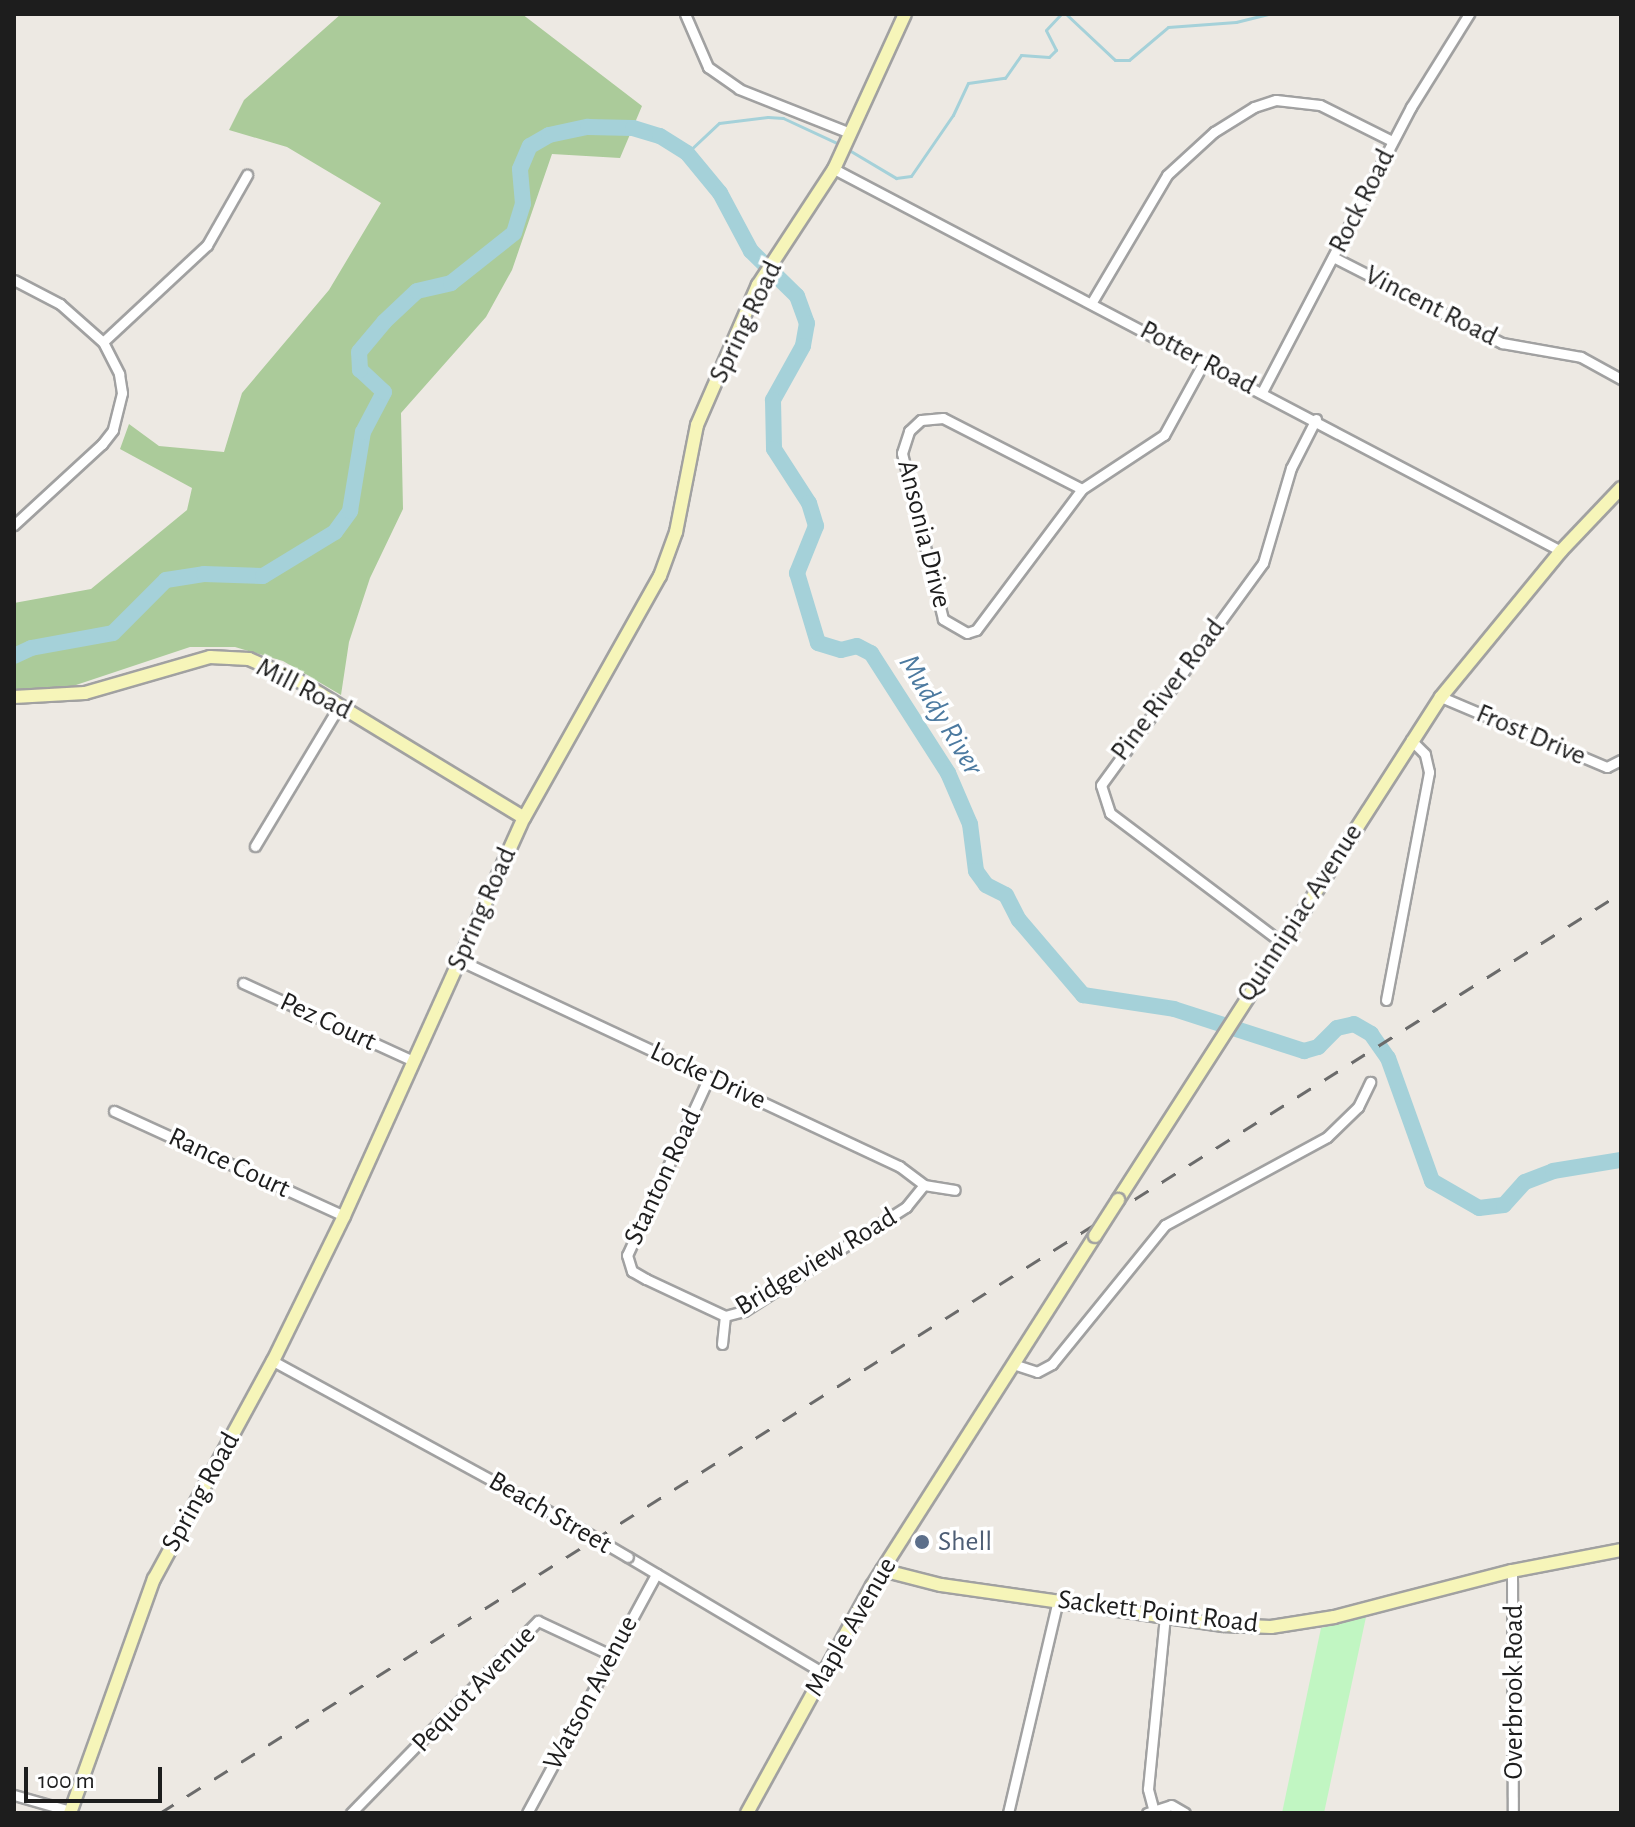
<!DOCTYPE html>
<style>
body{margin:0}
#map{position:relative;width:1635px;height:1827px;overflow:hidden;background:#ede9e3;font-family:"Alegreya Sans",sans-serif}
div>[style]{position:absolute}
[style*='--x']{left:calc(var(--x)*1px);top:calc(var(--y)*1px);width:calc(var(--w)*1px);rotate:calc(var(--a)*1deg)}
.forest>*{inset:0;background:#abcb9a}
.park>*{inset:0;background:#c1f6c2}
.stream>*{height:3px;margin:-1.5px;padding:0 1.5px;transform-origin:1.5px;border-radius:1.5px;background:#a5d1d9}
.river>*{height:16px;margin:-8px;padding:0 8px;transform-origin:8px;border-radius:8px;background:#a5d1d9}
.roads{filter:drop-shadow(2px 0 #a1a1a1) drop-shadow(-2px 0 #a1a1a1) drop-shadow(0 2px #a1a1a1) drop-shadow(0 -2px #a1a1a1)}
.street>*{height:9px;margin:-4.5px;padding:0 4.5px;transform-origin:4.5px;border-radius:4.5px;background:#fff}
.secondary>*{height:12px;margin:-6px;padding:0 6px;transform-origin:6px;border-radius:6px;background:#f6f5b9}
.rail>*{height:3px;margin-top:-1.5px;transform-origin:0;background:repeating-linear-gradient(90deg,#6b6b6b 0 16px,transparent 0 32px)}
.bridges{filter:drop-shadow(2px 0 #a1a1a1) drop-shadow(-2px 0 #a1a1a1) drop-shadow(0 2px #a1a1a1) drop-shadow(0 -2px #a1a1a1)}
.street-bridge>*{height:9px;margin:-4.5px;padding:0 4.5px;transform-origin:4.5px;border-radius:4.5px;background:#fff}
.secondary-bridge>*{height:12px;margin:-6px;padding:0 6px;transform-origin:6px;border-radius:6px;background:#f6f5b9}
.dots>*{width:22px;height:22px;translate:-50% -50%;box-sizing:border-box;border:4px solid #fff;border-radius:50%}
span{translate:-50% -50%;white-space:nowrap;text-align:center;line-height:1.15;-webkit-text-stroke:7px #fff;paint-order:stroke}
.street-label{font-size:28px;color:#1d1d1d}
.service-label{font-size:28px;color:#4e5e75}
.left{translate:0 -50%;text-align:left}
.water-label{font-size:30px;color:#4c7aa0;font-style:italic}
.frame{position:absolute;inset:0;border:16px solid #1d1d1d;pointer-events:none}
.scale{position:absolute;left:24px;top:1767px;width:138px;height:36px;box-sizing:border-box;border:4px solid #1d1d1d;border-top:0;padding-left:10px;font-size:24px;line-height:28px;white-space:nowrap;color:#1d1d1d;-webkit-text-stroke:6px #fff;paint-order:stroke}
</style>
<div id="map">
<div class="forest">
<i style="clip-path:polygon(341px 14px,522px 14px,642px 106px,620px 158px,552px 154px,512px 270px,486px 317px,401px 413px,403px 509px,370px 578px,349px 642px,341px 695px,283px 661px,235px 647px,190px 647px,70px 687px,14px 690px,14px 603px,91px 589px,187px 510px,192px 488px,120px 449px,129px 424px,159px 446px,224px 452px,242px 393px,329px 290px,381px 203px,287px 147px,229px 130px,244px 100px)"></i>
</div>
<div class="park">
<i style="clip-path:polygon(1366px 1617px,1324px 1813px,1282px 1813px,1321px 1628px)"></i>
</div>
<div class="stream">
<i style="--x:1066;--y:14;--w:67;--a:43.2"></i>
<i style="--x:1115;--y:60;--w:14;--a:0"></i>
<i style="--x:1129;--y:60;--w:51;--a:-40.2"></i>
<i style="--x:1168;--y:27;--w:68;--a:-4.2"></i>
<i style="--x:1236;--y:22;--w:33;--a:-14"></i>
<i style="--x:849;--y:150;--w:55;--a:30.8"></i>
<i style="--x:896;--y:178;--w:15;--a:-8"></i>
<i style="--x:911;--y:176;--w:74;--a:-55.5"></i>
<i style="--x:953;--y:115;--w:35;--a:-65"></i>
<i style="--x:968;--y:83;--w:37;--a:-8"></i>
<i style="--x:1005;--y:78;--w:28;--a:-55"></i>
<i style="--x:1021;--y:55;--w:28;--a:4"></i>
<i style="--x:1049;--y:57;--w:10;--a:-45"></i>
<i style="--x:1056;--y:50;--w:22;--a:-117"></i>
<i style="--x:1046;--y:30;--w:22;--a:-47"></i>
<i style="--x:687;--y:153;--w:44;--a:-43.2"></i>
<i style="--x:719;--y:123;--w:49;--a:-7"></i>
<i style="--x:768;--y:117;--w:15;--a:4"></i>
<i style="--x:783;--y:118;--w:62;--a:24.9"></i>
</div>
<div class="river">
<i style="--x:14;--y:656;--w:19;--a:-25"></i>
<i style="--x:31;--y:648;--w:83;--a:-10.4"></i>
<i style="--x:113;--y:633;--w:75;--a:-45"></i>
<i style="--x:166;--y:580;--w:38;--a:-9"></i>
<i style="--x:204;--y:574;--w:59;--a:1.9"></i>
<i style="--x:263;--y:576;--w:84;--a:-31.4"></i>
<i style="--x:335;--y:532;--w:26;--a:-54"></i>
<i style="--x:350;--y:511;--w:80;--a:-80.7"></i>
<i style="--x:363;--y:432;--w:45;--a:-62.3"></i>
<i style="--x:384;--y:392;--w:33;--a:-137"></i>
<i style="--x:360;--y:370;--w:18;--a:-93"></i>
<i style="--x:359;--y:352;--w:39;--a:-50"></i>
<i style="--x:384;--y:322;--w:45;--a:-43.2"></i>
<i style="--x:417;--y:291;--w:35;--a:-13"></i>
<i style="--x:451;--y:283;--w:80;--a:-38.4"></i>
<i style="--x:514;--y:233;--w:30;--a:-73"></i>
<i style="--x:523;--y:204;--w:35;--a:-95"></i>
<i style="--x:520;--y:169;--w:25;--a:-67"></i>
<i style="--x:530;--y:146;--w:22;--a:-30"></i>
<i style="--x:549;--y:135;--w:40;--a:-12"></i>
<i style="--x:588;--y:127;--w:45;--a:1.3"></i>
<i style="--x:633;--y:128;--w:28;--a:17"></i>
<i style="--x:660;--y:136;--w:32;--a:32"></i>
<i style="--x:687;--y:153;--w:52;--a:50.5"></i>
<i style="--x:720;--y:193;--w:66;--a:61.9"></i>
<i style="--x:751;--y:251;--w:64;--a:44.4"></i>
<i style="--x:797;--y:296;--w:29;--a:70"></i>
<i style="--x:807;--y:323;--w:23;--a:100"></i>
<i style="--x:803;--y:346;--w:62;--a:119.1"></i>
<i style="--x:773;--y:400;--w:49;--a:88.8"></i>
<i style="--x:774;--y:449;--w:64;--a:57.1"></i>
<i style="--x:809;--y:503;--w:24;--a:73"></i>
<i style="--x:816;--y:526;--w:51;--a:112"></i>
<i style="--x:797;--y:573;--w:73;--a:73.3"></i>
<i style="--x:818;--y:643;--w:24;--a:17"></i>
<i style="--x:841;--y:650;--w:16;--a:-14"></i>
<i style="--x:857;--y:646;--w:16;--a:27"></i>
<i style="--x:871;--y:653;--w:143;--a:57.3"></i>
<i style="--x:948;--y:773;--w:56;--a:66.7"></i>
<i style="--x:970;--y:824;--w:47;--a:82.7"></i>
<i style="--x:976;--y:871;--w:17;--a:54"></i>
<i style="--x:986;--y:885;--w:22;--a:27"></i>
<i style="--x:1006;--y:895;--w:28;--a:63"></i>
<i style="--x:1019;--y:920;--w:99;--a:49.5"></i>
<i style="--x:1083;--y:995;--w:92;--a:8.7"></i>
<i style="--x:1174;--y:1009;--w:137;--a:17.9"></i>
<i style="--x:1304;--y:1051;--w:15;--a:-16"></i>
<i style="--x:1318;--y:1047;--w:27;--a:-45"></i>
<i style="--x:1337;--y:1028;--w:17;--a:-13"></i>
<i style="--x:1354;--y:1024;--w:20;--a:30"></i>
<i style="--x:1371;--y:1034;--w:29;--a:55"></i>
<i style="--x:1388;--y:1058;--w:131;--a:70.3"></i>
<i style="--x:1432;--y:1181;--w:54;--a:29.9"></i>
<i style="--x:1479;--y:1208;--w:25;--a:-7"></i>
<i style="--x:1504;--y:1205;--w:31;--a:-48"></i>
<i style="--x:1525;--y:1182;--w:30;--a:-21"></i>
<i style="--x:1553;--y:1171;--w:69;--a:-9.2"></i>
</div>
<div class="roads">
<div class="street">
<i style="--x:685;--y:14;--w:58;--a:66.5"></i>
<i style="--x:708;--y:67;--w:38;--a:35"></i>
<i style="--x:739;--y:89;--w:119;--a:21.6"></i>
<i style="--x:834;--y:169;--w:821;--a:27.72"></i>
<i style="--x:1333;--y:257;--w:190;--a:27"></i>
<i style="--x:1502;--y:343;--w:80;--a:10"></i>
<i style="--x:1581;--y:357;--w:46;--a:28.8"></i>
<i style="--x:14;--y:280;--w:52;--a:27.6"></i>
<i style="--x:60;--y:304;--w:57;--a:41.5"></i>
<i style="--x:103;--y:342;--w:36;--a:63"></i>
<i style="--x:119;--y:374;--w:19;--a:81"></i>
<i style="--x:122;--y:393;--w:38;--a:104"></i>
<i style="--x:113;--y:430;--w:18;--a:128"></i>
<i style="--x:102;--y:444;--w:120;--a:137.4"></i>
<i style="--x:1092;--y:302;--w:147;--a:-59.4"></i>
<i style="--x:1167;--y:175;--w:64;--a:-42.5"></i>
<i style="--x:1214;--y:132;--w:47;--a:-32"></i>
<i style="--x:1254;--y:107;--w:23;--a:-18"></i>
<i style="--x:1276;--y:100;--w:44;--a:6.5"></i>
<i style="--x:1320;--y:105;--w:80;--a:26.6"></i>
<i style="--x:103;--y:342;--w:142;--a:-43"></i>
<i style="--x:207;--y:245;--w:81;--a:-60.3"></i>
<i style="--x:1262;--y:392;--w:322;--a:-62.4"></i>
<i style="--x:1411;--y:107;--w:110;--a:-58.1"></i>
<i style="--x:943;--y:418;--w:156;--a:27.1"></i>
<i style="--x:1082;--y:489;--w:176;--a:126.9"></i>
<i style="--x:976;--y:630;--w:9;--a:162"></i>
<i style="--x:967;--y:633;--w:28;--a:-150"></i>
<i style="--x:943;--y:619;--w:171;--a:-103.9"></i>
<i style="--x:902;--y:453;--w:23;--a:-72"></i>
<i style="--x:909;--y:431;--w:16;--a:-43"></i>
<i style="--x:921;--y:420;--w:22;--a:-5"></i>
<i style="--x:1082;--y:489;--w:98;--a:-33.4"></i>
<i style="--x:1164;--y:435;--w:83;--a:-61.3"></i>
<i style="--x:1441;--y:697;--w:180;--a:22.9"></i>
<i style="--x:1607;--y:767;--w:16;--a:-27"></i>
<i style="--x:255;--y:846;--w:163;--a:-59"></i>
<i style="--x:1281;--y:942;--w:214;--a:-143"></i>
<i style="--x:1110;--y:813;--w:29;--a:-108"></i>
<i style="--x:1101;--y:785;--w:275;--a:-53.9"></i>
<i style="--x:1263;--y:563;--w:99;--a:-73.6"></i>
<i style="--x:1291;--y:468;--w:55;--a:-63"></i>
<i style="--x:459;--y:960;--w:486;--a:25.1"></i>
<i style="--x:899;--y:1166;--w:31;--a:37"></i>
<i style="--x:924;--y:1185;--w:31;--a:9"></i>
<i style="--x:243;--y:983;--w:187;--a:24.6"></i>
<i style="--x:1386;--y:1000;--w:232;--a:-79.3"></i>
<i style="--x:1429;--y:772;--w:18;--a:-103"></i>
<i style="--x:1425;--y:754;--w:20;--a:-135"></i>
<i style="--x:709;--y:1077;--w:196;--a:114.7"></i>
<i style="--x:627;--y:1255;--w:17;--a:73"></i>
<i style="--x:632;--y:1271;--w:16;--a:30"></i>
<i style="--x:646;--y:1279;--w:87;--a:25.1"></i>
<i style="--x:114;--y:1111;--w:253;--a:24.5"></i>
<i style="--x:722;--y:1344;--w:28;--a:-84"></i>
<i style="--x:725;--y:1316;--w:20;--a:-15"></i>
<i style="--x:744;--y:1311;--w:193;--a:-32.7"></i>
<i style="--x:906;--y:1207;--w:28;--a:-51"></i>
<i style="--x:273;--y:1361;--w:330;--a:28.6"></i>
<i style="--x:1013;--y:1364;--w:25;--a:18"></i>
<i style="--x:1037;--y:1372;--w:17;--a:-28"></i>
<i style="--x:1052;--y:1364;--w:179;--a:-50.9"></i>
<i style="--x:1165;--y:1225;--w:184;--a:-28.5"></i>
<i style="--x:1327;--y:1137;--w:43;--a:-44.1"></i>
<i style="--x:1358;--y:1107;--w:28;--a:-64"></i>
<i style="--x:628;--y:1557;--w:227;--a:30.7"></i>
<i style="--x:1512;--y:1571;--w:242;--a:89.8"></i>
<i style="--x:14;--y:1795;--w:58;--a:15.9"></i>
<i style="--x:1153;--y:1808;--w:20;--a:-105"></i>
<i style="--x:1148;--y:1789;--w:173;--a:-84.4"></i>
<i style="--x:351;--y:1813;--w:268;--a:-45.8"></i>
<i style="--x:538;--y:1621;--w:81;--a:25"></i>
<i style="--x:527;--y:1813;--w:272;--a:-61.6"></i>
<i style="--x:1008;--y:1813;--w:219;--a:-76.8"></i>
<i style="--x:1147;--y:1813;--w:25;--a:-18"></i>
<i style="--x:1171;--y:1805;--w:16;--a:30"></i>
</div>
<div class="secondary">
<i style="--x:14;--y:697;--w:71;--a:-3.2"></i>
<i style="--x:85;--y:693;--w:130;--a:-16.1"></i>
<i style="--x:210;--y:657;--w:39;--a:3"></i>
<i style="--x:249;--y:659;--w:55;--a:23.7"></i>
<i style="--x:299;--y:681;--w:263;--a:31.3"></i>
<i style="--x:1118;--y:1200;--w:598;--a:-57.29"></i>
<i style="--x:1441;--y:697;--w:189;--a:-50.6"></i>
<i style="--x:1561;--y:551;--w:87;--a:-46.4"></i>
<i style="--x:882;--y:1570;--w:61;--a:14.3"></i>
<i style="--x:941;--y:1585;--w:285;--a:8.1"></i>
<i style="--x:1223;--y:1625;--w:48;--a:2.4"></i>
<i style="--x:1271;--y:1627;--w:64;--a:-9"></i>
<i style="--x:1334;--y:1617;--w:184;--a:-14.5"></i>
<i style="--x:1512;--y:1571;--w:111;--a:-10.9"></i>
<i style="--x:70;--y:1813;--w:249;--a:-70.3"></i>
<i style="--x:154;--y:1579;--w:248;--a:-61.4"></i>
<i style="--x:273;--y:1361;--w:161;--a:-63.9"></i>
<i style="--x:344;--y:1216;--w:437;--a:-65.7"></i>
<i style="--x:524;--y:818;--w:278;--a:-60.7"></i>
<i style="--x:660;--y:576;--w:47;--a:-70"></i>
<i style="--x:676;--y:532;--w:109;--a:-78.9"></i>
<i style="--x:697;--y:425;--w:153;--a:-66.5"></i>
<i style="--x:758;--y:285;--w:139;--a:-56.8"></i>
<i style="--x:834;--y:169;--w:170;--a:-65.4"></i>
<i style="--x:747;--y:1813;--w:259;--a:-61.2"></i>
<i style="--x:872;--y:1586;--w:415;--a:-57.5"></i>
</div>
</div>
<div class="rail">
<i style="--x:160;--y:1813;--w:1727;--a:-32.2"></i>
</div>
<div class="bridges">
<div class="street-bridge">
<i style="--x:563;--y:1519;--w:75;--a:30.3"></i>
</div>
<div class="secondary-bridge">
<i style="--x:1095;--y:1236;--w:43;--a:-57.4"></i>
</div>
</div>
<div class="dots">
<i style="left:922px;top:1542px;background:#5c6f8a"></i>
</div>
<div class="street-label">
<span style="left:1362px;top:201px;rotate:-63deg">Rock Road</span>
<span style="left:1431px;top:306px;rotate:27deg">Vincent Road</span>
<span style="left:746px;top:322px;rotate:-64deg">Spring Road</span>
<span style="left:1198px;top:358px;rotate:28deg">Potter Road</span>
<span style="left:924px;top:534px;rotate:76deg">Ansonia Drive</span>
<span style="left:304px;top:689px;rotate:27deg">Mill Road</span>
<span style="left:1168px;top:690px;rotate:-53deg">Pine River Road</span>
<span style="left:1531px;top:735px;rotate:23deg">Frost Drive</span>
<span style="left:482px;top:909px;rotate:-66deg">Spring Road</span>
<span style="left:1300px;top:913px;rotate:-57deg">Quinnipiac Avenue</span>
<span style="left:328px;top:1022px;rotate:25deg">Pez Court</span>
<span style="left:708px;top:1076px;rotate:25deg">Locke Drive</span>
<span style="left:229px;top:1163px;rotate:25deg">Rance Court</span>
<span style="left:663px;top:1177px;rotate:-65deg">Stanton Road</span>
<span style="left:816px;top:1262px;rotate:-31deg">Bridgeview Road</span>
<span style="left:201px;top:1492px;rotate:-61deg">Spring Road</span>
<span style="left:550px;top:1513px;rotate:30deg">Beach Street</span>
<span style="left:1158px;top:1612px;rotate:7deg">Sackett Point Road</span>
<span style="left:851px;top:1627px;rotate:-60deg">Maple Avenue</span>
<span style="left:474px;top:1689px;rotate:-46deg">Pequot Avenue</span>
<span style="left:1514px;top:1692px;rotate:-90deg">Overbrook Road</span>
<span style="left:591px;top:1693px;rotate:-62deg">Watson Avenue</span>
</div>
<div class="service-label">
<span class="left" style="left:938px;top:1542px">Shell</span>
</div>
<div class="water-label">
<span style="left:941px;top:715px;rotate:59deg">Muddy River</span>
</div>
<div class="frame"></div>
<div class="scale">100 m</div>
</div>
